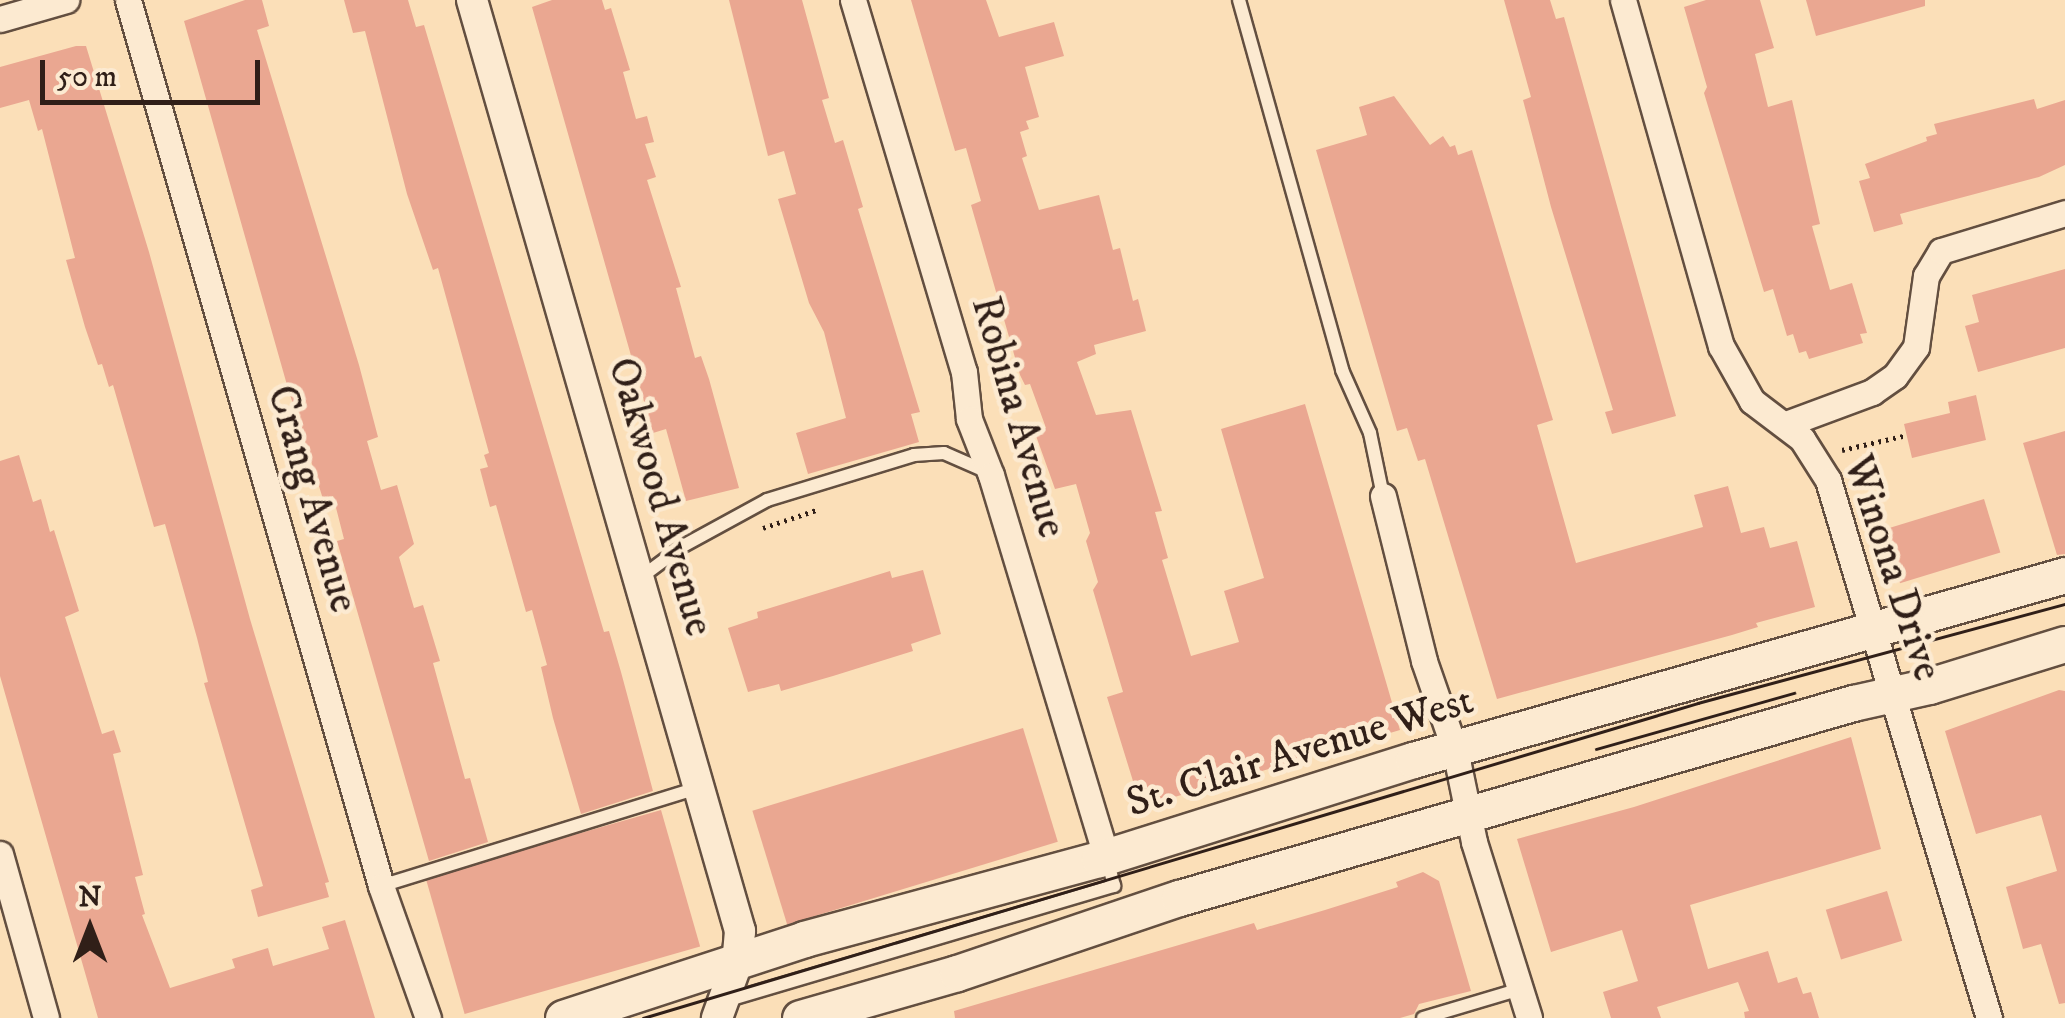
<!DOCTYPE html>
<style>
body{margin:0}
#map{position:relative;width:2065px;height:1018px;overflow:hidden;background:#fbdfb8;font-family:"IM FELL DW Pica",serif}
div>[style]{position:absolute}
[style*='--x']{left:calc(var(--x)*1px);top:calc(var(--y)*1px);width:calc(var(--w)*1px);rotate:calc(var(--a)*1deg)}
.building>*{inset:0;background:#eaa791;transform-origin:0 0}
.path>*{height:5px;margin-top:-2.5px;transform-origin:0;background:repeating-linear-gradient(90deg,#301f18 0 2.5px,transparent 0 7.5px)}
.roads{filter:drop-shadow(2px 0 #634f40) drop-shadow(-2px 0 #634f40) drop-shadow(0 2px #634f40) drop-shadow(0 -2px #634f40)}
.service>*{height:12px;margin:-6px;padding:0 6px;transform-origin:6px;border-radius:6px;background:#fcead1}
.minor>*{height:25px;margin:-12.5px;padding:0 12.5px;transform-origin:12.5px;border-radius:12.5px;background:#fcead1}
.tertiary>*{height:30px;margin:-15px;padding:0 15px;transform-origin:15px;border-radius:15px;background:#fcead1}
.secondary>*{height:35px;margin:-17.5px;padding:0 17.5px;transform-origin:17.5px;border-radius:17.5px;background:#fcead1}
.tram>*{height:2.5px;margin:-1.25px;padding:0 1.25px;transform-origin:1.25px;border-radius:1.25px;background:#301f18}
span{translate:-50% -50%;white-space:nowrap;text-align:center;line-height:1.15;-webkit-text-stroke:9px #fcead1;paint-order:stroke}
.street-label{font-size:42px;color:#301f18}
.north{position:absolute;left:40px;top:878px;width:100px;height:100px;-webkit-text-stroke:8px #fcead1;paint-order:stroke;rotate:0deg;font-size:28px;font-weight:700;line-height:40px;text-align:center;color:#301f18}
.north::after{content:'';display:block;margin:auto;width:35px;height:45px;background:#301f18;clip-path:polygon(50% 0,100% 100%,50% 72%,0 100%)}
.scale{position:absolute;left:40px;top:60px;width:220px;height:45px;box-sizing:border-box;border:5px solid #301f18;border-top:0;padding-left:12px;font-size:30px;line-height:35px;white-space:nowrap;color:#301f18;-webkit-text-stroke:8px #fcead1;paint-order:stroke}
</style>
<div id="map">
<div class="building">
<i style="clip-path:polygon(245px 0,262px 0,269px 26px,257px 30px,359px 365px,378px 437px,367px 441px,381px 490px,397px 485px,414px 544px,399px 557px,414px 608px,423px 605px,440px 661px,433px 663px,465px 779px,470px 778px,488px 842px,429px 861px,337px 541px,344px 539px,333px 496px,323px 499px,287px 385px,184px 21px)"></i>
<i style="clip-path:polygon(344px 0,408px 0,416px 27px,424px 25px,604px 632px,609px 631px,621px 672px,653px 791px,581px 814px,553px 718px,541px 667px,547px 665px,532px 610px,526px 612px,496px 505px,490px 507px,480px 469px,488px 467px,484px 455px,489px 453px,438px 268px,433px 270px,407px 194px,365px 31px,353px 33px)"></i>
<i style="clip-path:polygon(552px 0,602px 0,605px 10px,611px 8px,630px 70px,623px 72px,636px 119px,647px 116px,654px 142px,645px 144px,656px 177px,647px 180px,681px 287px,676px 288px,695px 358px,701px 356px,709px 379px,739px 488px,686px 501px,666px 429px,653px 433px,532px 7px)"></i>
<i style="clip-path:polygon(729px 0,802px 0,829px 98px,822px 100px,835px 143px,843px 140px,863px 207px,858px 209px,920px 412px,911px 414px,919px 442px,808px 474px,796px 433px,846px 418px,824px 332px,809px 303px,778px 199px,796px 194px,784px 151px,768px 156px)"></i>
<i style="clip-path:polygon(911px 0,986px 0,999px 37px,1054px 22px,1064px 56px,1025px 67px,1039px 117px,1026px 121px,1029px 129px,1020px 132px,1027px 156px,1022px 158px,1039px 210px,1099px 195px,1113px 250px,1120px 248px,1133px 301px,1138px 299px,1146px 331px,1094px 345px,1096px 354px,1077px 362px,1096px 415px,1131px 410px,1162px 511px,1155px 512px,1168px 558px,1162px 560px,1191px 656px,1239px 642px,1224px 591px,1264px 578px,1221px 429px,1305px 404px,1400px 730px,1141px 807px,1107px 697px,1123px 692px,1093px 590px,1098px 582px,1086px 541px,1090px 533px,1076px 484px,1055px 489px,1035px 433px,1046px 428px,1030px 384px,1025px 385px,1020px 375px,971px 205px,981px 201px,966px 148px,955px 151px)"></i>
<i style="clip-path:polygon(1504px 0,1550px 0,1556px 19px,1564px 17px,1676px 416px,1612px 434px,1605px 412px,1613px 410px,1551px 207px,1523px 100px,1531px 97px)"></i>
<i style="clip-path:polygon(1706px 0,1760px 0,1774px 48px,1755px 54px,1768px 107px,1792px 100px,1820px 224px,1812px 226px,1830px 290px,1852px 283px,1867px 333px,1860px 334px,1863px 343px,1809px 359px,1806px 351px,1799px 353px,1793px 334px,1787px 336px,1773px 289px,1764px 292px,1704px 93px,1707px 87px,1684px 7px)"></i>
<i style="clip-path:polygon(1806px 0,1925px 0,1925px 6px,1816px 36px)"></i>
<i style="clip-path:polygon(76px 46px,86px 46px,149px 252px,250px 619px,329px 882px,325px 883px,329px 897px,258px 917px,251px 890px,263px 886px,204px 683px,208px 682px,197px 638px,165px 524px,154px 527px,113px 385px,109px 387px,102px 364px,98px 365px,85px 327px,66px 260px,75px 258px,42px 129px,38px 131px,29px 100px,0 108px,0 67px)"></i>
<i style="clip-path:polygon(1394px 96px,1430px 145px,1443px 136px,1450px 147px,1455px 145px,1458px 155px,1472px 150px,1553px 420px,1537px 425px,1576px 563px,1703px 527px,1694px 495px,1728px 486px,1741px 533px,1764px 527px,1770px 548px,1797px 541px,1815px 607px,1756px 623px,1758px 627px,1732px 635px,1497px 699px,1425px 459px,1418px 461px,1407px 428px,1397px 431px,1316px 150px,1367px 135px,1359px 107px)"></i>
<i style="clip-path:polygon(2034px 99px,2037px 109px,2065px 100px,2065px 165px,2039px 177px,1900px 214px,1903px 224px,1874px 232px,1859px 181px,1870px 178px,1865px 164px,1927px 141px,1926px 137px,1937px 134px,1934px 124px)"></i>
<i style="clip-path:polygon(2065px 269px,2065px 348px,1978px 372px,1965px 326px,1979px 322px,1972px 295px)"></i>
<i style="clip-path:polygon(1976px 395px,1986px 440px,1912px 458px,1904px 424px,1950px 413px,1948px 402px)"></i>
<i style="clip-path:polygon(2065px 431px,2065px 554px,2057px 555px,2023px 443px)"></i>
<i style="clip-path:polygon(19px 455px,33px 502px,41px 499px,50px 532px,54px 530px,79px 611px,65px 617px,102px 734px,114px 730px,121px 752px,113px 754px,143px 875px,135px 877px,145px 914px,142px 915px,170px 988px,235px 968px,232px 959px,268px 948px,273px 966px,329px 949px,322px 927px,345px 920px,375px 1018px,98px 1018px,0 676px,0 461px)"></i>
<i style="left:1984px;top:499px;width:56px;height:105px;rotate:73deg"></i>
<i style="clip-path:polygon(923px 570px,941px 634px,911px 644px,913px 651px,833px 676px,781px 691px,779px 684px,748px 692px,728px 628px,758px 618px,757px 612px,890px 571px,892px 578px)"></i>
<i style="clip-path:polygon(2059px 690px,2065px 691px,2065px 1003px,2059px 1004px,2041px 944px,2023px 949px,2006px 887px,2057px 871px,2041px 815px,1976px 834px,1945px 731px)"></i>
<i style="left:1023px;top:728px;width:119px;height:283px;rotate:73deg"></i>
<i style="clip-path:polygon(1851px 737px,1881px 849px,1690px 905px,1708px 969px,1768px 951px,1778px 983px,1797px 977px,1803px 994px,1811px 992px,1819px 1018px,1745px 1018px,1744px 1012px,1749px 1011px,1738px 982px,1657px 1007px,1661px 1018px,1611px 1018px,1603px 992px,1638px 981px,1622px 930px,1551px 952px,1517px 839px,1634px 807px)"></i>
<i style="left:661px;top:810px;width:142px;height:245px;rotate:74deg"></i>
<i style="clip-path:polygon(1423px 872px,1439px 881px,1471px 991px,1419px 1004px,1414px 1014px,1400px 1018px,955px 1018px,954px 1011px,1254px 923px,1257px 930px,1325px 910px,1398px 887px,1396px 882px)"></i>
<i style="left:1887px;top:891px;width:52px;height:64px;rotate:73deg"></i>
</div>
<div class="path">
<i style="--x:1842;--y:450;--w:63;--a:-12.9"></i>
<i style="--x:763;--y:528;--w:59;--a:-18.7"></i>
</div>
<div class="roads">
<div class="service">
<i style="--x:1239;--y:0;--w:384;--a:74.4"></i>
<i style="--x:1342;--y:370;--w:69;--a:66"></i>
<i style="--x:1370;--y:433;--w:64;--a:78.3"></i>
<i style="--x:640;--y:578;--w:54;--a:-36.7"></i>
<i style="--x:683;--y:546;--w:96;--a:-28.7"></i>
<i style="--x:767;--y:500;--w:154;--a:-17"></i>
<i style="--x:914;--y:455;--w:30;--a:-4"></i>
<i style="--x:944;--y:453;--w:45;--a:23.7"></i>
<i style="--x:381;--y:886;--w:332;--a:-17.2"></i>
<i style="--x:725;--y:1001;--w:406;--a:-16.5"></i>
<i style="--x:1114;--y:886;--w:29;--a:-104"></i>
<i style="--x:1423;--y:1018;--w:101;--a:-16.6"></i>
</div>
<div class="minor">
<i style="--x:128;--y:0;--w:921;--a:74.06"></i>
<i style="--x:381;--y:886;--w:140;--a:70.4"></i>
<i style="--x:853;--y:0;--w:388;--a:73.4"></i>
<i style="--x:964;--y:372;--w:47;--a:83.9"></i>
<i style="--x:969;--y:419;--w:60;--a:68.6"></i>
<i style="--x:991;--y:475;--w:399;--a:73.2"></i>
<i style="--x:1623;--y:0;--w:360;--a:74.2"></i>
<i style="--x:1721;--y:346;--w:63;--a:60.6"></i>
<i style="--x:1752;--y:401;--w:63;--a:37.2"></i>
<i style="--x:1802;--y:439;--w:49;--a:57.6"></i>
<i style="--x:1828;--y:480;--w:562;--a:73.34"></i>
<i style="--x:0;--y:19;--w:69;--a:-16.1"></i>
<i style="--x:1786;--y:424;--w:92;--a:-20.4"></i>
<i style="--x:1872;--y:392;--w:28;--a:-35"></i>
<i style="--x:1895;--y:376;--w:36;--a:-54"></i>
<i style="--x:1916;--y:347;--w:72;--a:-82"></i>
<i style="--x:1926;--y:276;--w:29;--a:-59"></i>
<i style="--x:1941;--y:251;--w:130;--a:-17"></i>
<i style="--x:1383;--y:496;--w:170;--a:76"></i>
<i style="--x:1424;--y:661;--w:94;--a:70.8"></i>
<i style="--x:1455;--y:750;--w:94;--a:78.3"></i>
<i style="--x:1474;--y:842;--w:184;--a:72.6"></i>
<i style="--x:0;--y:854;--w:170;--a:74.3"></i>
</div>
<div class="tertiary">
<i style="--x:472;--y:0;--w:969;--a:73.94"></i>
<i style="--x:740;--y:931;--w:32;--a:95"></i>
<i style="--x:737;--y:963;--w:59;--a:110"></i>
</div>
<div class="secondary">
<i style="--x:563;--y:1018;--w:254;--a:-18.1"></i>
<i style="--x:804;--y:939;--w:306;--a:-15.2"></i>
<i style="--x:1099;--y:859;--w:329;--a:-17.5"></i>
<i style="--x:1413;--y:760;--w:678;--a:-15.84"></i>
<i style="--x:800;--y:1018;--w:163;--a:-16"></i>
<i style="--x:957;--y:973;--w:234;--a:-18.7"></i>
<i style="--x:1179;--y:898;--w:702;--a:-16.14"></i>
<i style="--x:1853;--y:703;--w:78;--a:-12.6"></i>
<i style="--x:1929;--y:686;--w:142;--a:-17.2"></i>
</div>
</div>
<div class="tram">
<i style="--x:1596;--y:749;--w:206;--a:-15.8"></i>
<i style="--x:643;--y:1018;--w:1101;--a:-16.62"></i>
<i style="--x:1698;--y:703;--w:380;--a:-15.1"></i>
</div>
<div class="street-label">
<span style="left:1018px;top:417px;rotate:74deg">Robina Avenue</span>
<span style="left:660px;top:497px;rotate:74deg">Oakwood Avenue</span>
<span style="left:312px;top:499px;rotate:74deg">Crang Avenue</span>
<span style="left:1892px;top:568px;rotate:72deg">Winona Drive</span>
<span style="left:1300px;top:752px;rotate:-17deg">St. Clair Avenue West</span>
</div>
<div class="north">N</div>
<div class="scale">50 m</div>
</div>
